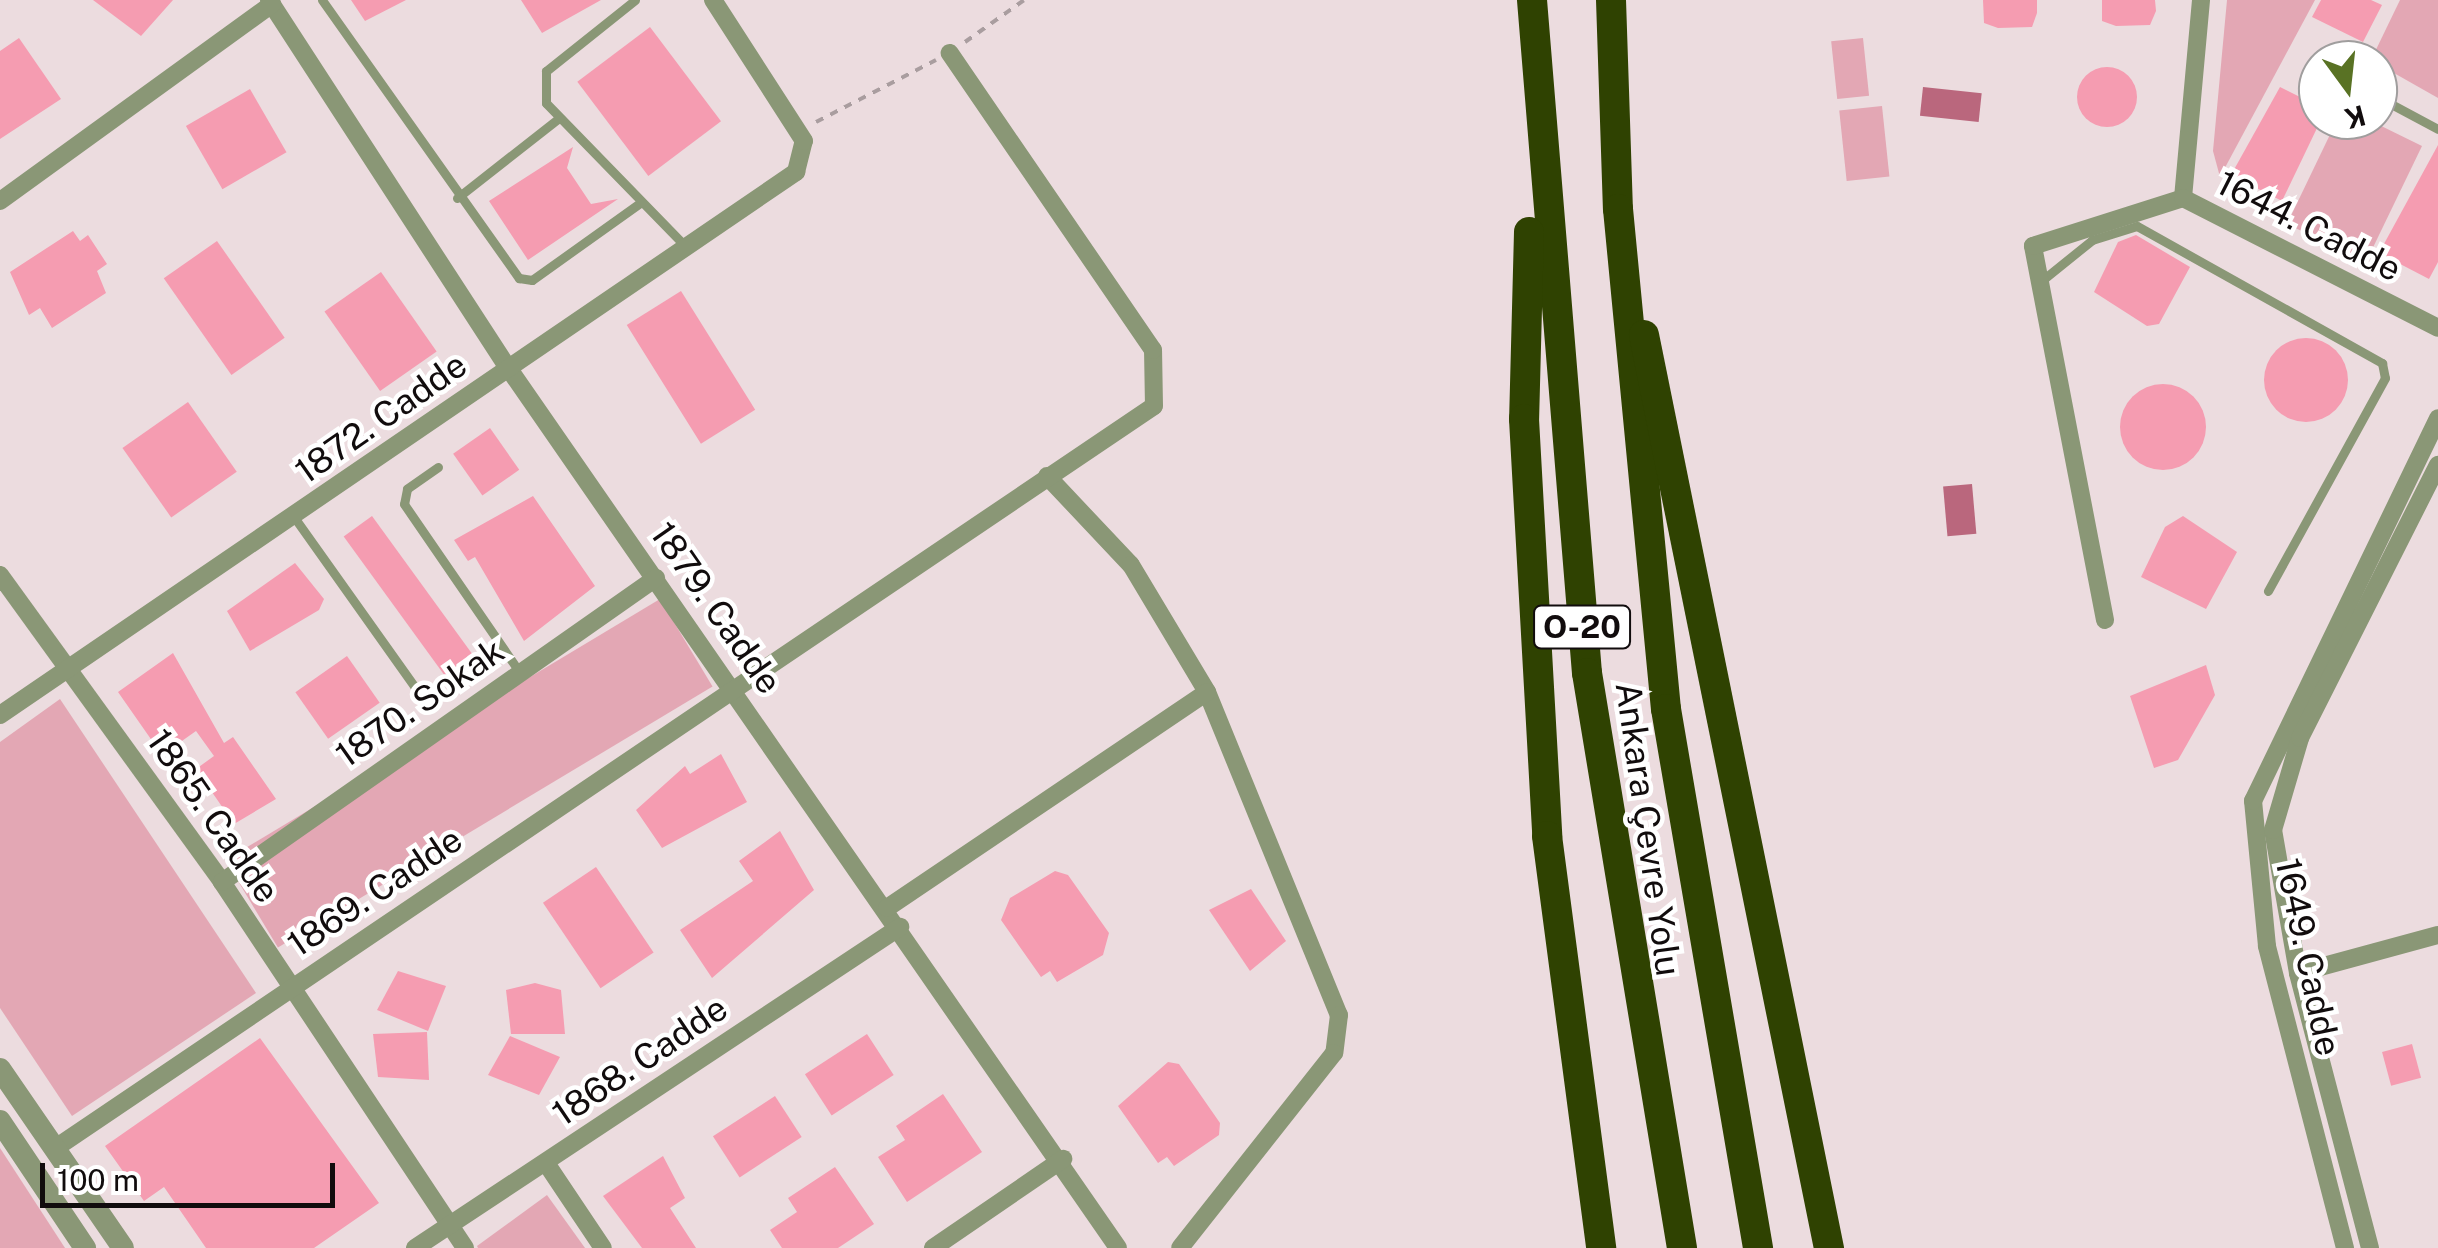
<!DOCTYPE html>
<meta charset="utf-8">
<style>
body{margin:0}
#map{position:relative;width:2438px;height:1248px;overflow:hidden;background:#ecdcdf;font-family:"Public Sans",sans-serif}
div>[style]{position:absolute}
[style*='--x']{left:calc(var(--x)*1px);top:calc(var(--y)*1px);width:calc(var(--w)*1px);rotate:calc(var(--a)*1deg)}
.green>*{inset:0;background:#e3a7b4;transform-origin:0 0}
.water>*{inset:0;background:#ba677d;transform-origin:0 0}
.building>*{inset:0;background:#f59cb1;transform-origin:0 0}
.round{border-radius:50%}
.path>*{height:4px;margin-top:-2px;transform-origin:0;background:repeating-linear-gradient(90deg,#a99d9f 0 8px,transparent 0 16px)}
.service>*{height:9px;margin:-4.5px;padding:0 4.5px;transform-origin:4.5px;border-radius:4.5px;background:#8a9776}
.minor>*{height:18px;margin:-9px;padding:0 9px;transform-origin:9px;border-radius:9px;background:#8a9776}
.tertiary>*{height:22px;margin:-11px;padding:0 11px;transform-origin:11px;border-radius:11px;background:#8a9776}
.motorway>*{height:30px;margin:-15px;padding:0 15px;transform-origin:15px;border-radius:15px;background:#2f4201}
span{translate:-50% -50%;white-space:nowrap;text-align:center;line-height:1.15;-webkit-text-stroke:9px #fff;paint-order:stroke}
.shield-label span{padding:2px 8px;background:#fff;border:2px solid;border-radius:8px;-webkit-text-stroke-width:0}
.shield-label{font-size:32px;color:#110c0d;font-weight:700}
.street-label{font-size:35px;color:#110c0d}
.north{position:absolute;left:2298px;top:40px;width:100px;height:100px;box-sizing:border-box;background:#fff;border:2px solid #a09e9e;border-radius:50%;rotate:165deg;font-size:28px;font-weight:700;line-height:40px;text-align:center;color:#110c0d}
.north::after{content:'';display:block;margin:auto;width:35px;height:45px;background:#597224;clip-path:polygon(50% 0,100% 100%,50% 72%,0 100%)}
.scale{position:absolute;left:40px;top:1163px;width:295px;height:45px;box-sizing:border-box;border:5px solid #110c0d;border-top:0;padding-left:12px;font-size:30px;line-height:35px;white-space:nowrap;color:#110c0d;-webkit-text-stroke:8px #fff;paint-order:stroke}
</style>
<div id="map">
<div class="green">
<i style="clip-path:polygon(2227px 0,2315px 0,2220px 177px,2213px 151px)"></i>
<i style="clip-path:polygon(2400px 0,2438px 0,2438px 98px,2371px 60px)"></i>
<i style="left:1863px;top:38px;width:58px;height:32px;rotate:84deg"></i>
<i style="left:1882px;top:106px;width:71px;height:43px;rotate:84deg"></i>
<i style="clip-path:polygon(2337px 120px,2369px 120px,2422px 146px,2366px 262px,2287px 224px)"></i>
<i style="left:660px;top:599px;width:102px;height:507px;rotate:59deg"></i>
<i style="clip-path:polygon(60px 699px,256px 993px,72px 1116px,0 1008px,0 742px)"></i>
<i style="clip-path:polygon(0 1148px,65px 1248px,0 1248px)"></i>
<i style="clip-path:polygon(547px 1195px,585px 1248px,478px 1248px,477px 1246px)"></i>
</div>
<div class="water">
<i style="left:1923px;top:87px;width:59px;height:29px;rotate:6deg"></i>
<i style="left:1972px;top:484px;width:50px;height:29px;rotate:85deg"></i>
</div>
<div class="building">
<i style="clip-path:polygon(93px 0,173px 0,141px 36px)"></i>
<i style="clip-path:polygon(351px 0,406px 0,365px 21px)"></i>
<i style="clip-path:polygon(521px 0,601px 0,542px 33px)"></i>
<i style="clip-path:polygon(1983px 0,2037px 0,2037px 13px,2032px 27px,1998px 28px,1984px 23px)"></i>
<i style="clip-path:polygon(2102px 0,2155px 0,2156px 11px,2150px 25px,2116px 26px,2102px 21px)"></i>
<i style="clip-path:polygon(2321px 0,2371px 0,2382px 5px,2363px 42px,2312px 17px)"></i>
<i style="left:650px;top:27px;width:118px;height:91px;rotate:53deg"></i>
<i style="clip-path:polygon(19px 38px,61px 99px,0 139px,0 51px)"></i>
<i class="round" style="left:2077px;top:67px;width:60px;height:60px"></i>
<i style="clip-path:polygon(2280px 87px,2318px 106px,2318px 126px,2282px 201px,2231px 175px)"></i>
<i style="left:250px;top:89px;width:73px;height:74px;rotate:60deg"></i>
<i style="clip-path:polygon(2438px 145px,2438px 262px,2429px 279px,2379px 253px)"></i>
<i style="clip-path:polygon(573px 147px,567px 168px,591px 204px,618px 199px,528px 260px,489px 201px)"></i>
<i style="clip-path:polygon(73px 231px,80px 241px,88px 235px,107px 264px,97px 271px,106px 293px,52px 328px,40px 308px,29px 315px,10px 272px)"></i>
<i style="clip-path:polygon(2136px 235px,2190px 267px,2159px 324px,2147px 326px,2094px 292px,2118px 242px)"></i>
<i style="left:217px;top:241px;width:118px;height:65px;rotate:55deg"></i>
<i style="left:381px;top:272px;width:97px;height:69px;rotate:55deg"></i>
<i style="left:681px;top:291px;width:140px;height:64px;rotate:58deg"></i>
<i class="round" style="left:2264px;top:338px;width:84px;height:84px"></i>
<i class="round" style="left:2120px;top:384px;width:86px;height:86px"></i>
<i style="left:188px;top:402px;width:85px;height:80px;rotate:55deg"></i>
<i style="left:490px;top:428px;width:51px;height:45px;rotate:55deg"></i>
<i style="clip-path:polygon(533px 496px,595px 586px,524px 641px,475px 557px,468px 561px,454px 540px)"></i>
<i style="left:372px;top:516px;width:186px;height:35px;rotate:54deg"></i>
<i style="clip-path:polygon(2183px 516px,2237px 552px,2206px 609px,2141px 577px,2165px 527px)"></i>
<i style="clip-path:polygon(295px 563px,324px 599px,319px 610px,250px 651px,227px 611px)"></i>
<i style="clip-path:polygon(173px 653px,224px 743px,233px 737px,276px 799px,234px 824px,196px 769px,214px 756px,196px 731px,162px 755px,118px 692px)"></i>
<i style="left:347px;top:656px;width:57px;height:63px;rotate:55deg"></i>
<i style="clip-path:polygon(2206px 665px,2215px 695px,2178px 760px,2154px 768px,2130px 696px)"></i>
<i style="clip-path:polygon(721px 754px,747px 802px,662px 848px,636px 810px,685px 766px,690px 774px)"></i>
<i style="clip-path:polygon(780px 831px,814px 890px,712px 978px,680px 930px,753px 881px,739px 861px)"></i>
<i style="left:596px;top:867px;width:103px;height:64px;rotate:56deg"></i>
<i style="clip-path:polygon(1055px 871px,1068px 875px,1109px 933px,1103px 955px,1057px 982px,1050px 971px,1041px 977px,1001px 920px,1010px 898px)"></i>
<i style="clip-path:polygon(1251px 889px,1286px 941px,1250px 971px,1209px 910px)"></i>
<i style="clip-path:polygon(398px 971px,446px 986px,428px 1031px,377px 1010px)"></i>
<i style="clip-path:polygon(535px 983px,561px 990px,565px 1034px,511px 1034px,506px 990px)"></i>
<i style="clip-path:polygon(427px 1032px,429px 1080px,378px 1077px,373px 1034px)"></i>
<i style="left:867px;top:1034px;width:49px;height:74px;rotate:57deg"></i>
<i style="clip-path:polygon(510px 1036px,560px 1057px,539px 1095px,488px 1075px)"></i>
<i style="clip-path:polygon(260px 1038px,379px 1203px,314px 1248px,206px 1248px,164px 1187px,144px 1201px,105px 1146px)"></i>
<i style="left:2412px;top:1044px;width:35px;height:31px;rotate:75deg"></i>
<i style="clip-path:polygon(1168px 1062px,1179px 1064px,1220px 1123px,1219px 1135px,1174px 1166px,1167px 1157px,1158px 1163px,1118px 1106px)"></i>
<i style="clip-path:polygon(943px 1094px,982px 1152px,907px 1202px,878px 1157px,905px 1140px,896px 1126px)"></i>
<i style="left:775px;top:1096px;width:49px;height:74px;rotate:57deg"></i>
<i style="clip-path:polygon(663px 1156px,685px 1198px,670px 1208px,696px 1248px,642px 1248px,603px 1196px)"></i>
<i style="clip-path:polygon(835px 1167px,874px 1224px,838px 1248px,782px 1248px,770px 1230px,797px 1212px,788px 1198px)"></i>
</div>
<div class="path">
<i style="--x:965;--y:42;--w:72;--a:-35.4"></i>
<i style="--x:816;--y:122;--w:135;--a:-27.3"></i>
</div>
<div class="service">
<i style="--x:322;--y:0;--w:341;--a:54.7"></i>
<i style="--x:519;--y:278;--w:13;--a:9"></i>
<i style="--x:532;--y:280;--w:133;--a:-35.5"></i>
<i style="--x:635;--y:0;--w:114;--a:141.4"></i>
<i style="--x:546;--y:71;--w:32;--a:90"></i>
<i style="--x:546;--y:103;--w:197;--a:45.8"></i>
<i style="--x:2378;--y:97;--w:68;--a:28.1"></i>
<i style="--x:457;--y:198;--w:130;--a:-38.1"></i>
<i style="--x:2040;--y:282;--w:67;--a:-38.9"></i>
<i style="--x:2092;--y:240;--w:47;--a:-17.3"></i>
<i style="--x:2137;--y:226;--w:281;--a:29.2"></i>
<i style="--x:2382;--y:363;--w:15;--a:79"></i>
<i style="--x:2385;--y:378;--w:243;--a:118.8"></i>
<i style="--x:438;--y:467;--w:38;--a:145"></i>
<i style="--x:407;--y:489;--w:15;--a:101"></i>
<i style="--x:404;--y:504;--w:205;--a:55.5"></i>
<i style="--x:294;--y:517;--w:209;--a:54.6"></i>
</div>
<div class="minor">
<i style="--x:269;--y:0;--w:440;--a:57"></i>
<i style="--x:509;--y:369;--w:1069;--a:55.28"></i>
<i style="--x:2183;--y:198;--w:199;--a:-84.8"></i>
<i style="--x:0;--y:201;--w:336;--a:-35.9"></i>
<i style="--x:1047;--y:476;--w:122;--a:46.7"></i>
<i style="--x:1131;--y:565;--w:148;--a:59.1"></i>
<i style="--x:1207;--y:692;--w:349;--a:67.8"></i>
<i style="--x:1339;--y:1015;--w:38;--a:97"></i>
<i style="--x:1334;--y:1053;--w:248;--a:128.3"></i>
<i style="--x:0;--y:575;--w:379;--a:54.1"></i>
<i style="--x:222;--y:882;--w:439;--a:56.4"></i>
<i style="--x:2105;--y:620;--w:381;--a:-100.9"></i>
<i style="--x:2033;--y:246;--w:157;--a:-17.7"></i>
<i style="--x:2183;--y:198;--w:286;--a:27"></i>
<i style="--x:0;--y:715;--w:964;--a:-34.3"></i>
<i style="--x:796;--y:172;--w:32;--a:-76"></i>
<i style="--x:804;--y:141;--w:168;--a:-122.8"></i>
<i style="--x:222;--y:882;--w:530;--a:-35.01"></i>
<i style="--x:887;--y:908;--w:386;--a:-34"></i>
<i style="--x:2298;--y:973;--w:145;--a:-15.2"></i>
<i style="--x:54;--y:1149;--w:1327;--a:-34.04"></i>
<i style="--x:1154;--y:406;--w:56;--a:-91"></i>
<i style="--x:1153;--y:350;--w:360;--a:-124.4"></i>
<i style="--x:546;--y:1163;--w:102;--a:56.2"></i>
<i style="--x:415;--y:1248;--w:582;--a:-33.5"></i>
<i style="--x:933;--y:1248;--w:158;--a:-34.4"></i>
<i style="--x:2345;--y:1248;--w:312;--a:-104.5"></i>
<i style="--x:2267;--y:946;--w:146;--a:-95.5"></i>
<i style="--x:2253;--y:801;--w:425;--a:-64.2"></i>
<i style="--x:2370;--y:1248;--w:284;--a:-104.7"></i>
<i style="--x:2298;--y:973;--w:145;--a:-99.9"></i>
<i style="--x:2273;--y:830;--w:96;--a:-73.6"></i>
<i style="--x:2300;--y:738;--w:306;--a:-63.2"></i>
</div>
<div class="tertiary">
<i style="--x:0;--y:1069;--w:217;--a:55.5"></i>
<i style="--x:0;--y:1121;--w:153;--a:56.2"></i>
</div>
<div class="motorway">
<i style="--x:1532;--y:0;--w:675;--a:85.33"></i>
<i style="--x:1587;--y:673;--w:583;--a:80.62"></i>
<i style="--x:1611;--y:0;--w:209;--a:88.1"></i>
<i style="--x:1618;--y:209;--w:502;--a:84.52"></i>
<i style="--x:1666;--y:709;--w:547;--a:80.31"></i>
<i style="--x:1529;--y:232;--w:187;--a:91.5"></i>
<i style="--x:1524;--y:419;--w:418;--a:86.8"></i>
<i style="--x:1547;--y:836;--w:416;--a:82.5"></i>
<i style="--x:1644;--y:335;--w:932;--a:78.55"></i>
</div>
<div class="shield-label">
<span style="left:1582px;top:627px">O-20</span>
</div>
<div class="street-label">
<span style="left:2309px;top:226px;rotate:27deg">1644. Cadde</span>
<span style="left:381px;top:418px;rotate:-35deg">1872. Cadde</span>
<span style="left:716px;top:608px;rotate:55deg">1879. Cadde</span>
<span style="left:420px;top:703px;rotate:-35deg">1870. Sokak</span>
<span style="left:213px;top:816px;rotate:55deg">1865. Cadde</span>
<span style="left:1648px;top:829px;rotate:82deg">Ankara Çevre Yolu</span>
<span style="left:375px;top:892px;rotate:-34deg">1869. Cadde</span>
<span style="left:2308px;top:957px;rotate:78deg">1649. Cadde</span>
<span style="left:640px;top:1061px;rotate:-34deg">1868. Cadde</span>
</div>
<div class="north">K</div>
<div class="scale">100 m</div>
</div>
